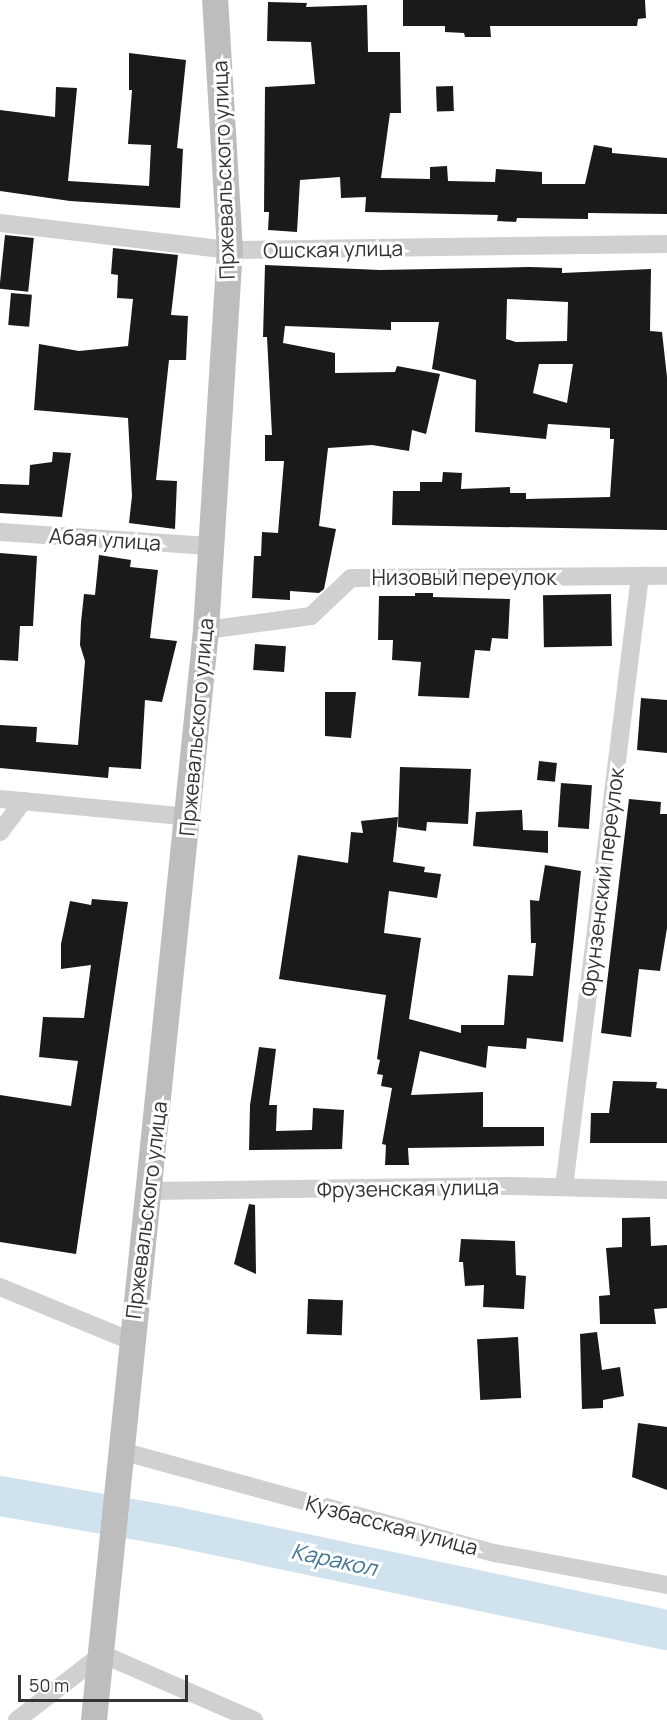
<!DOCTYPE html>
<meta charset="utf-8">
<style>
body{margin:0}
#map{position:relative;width:667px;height:1720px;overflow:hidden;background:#fff;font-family:Manrope,sans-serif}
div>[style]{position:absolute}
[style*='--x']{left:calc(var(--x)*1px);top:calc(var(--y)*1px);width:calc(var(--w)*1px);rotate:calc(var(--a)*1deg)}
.river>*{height:40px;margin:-20px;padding:0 20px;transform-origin:20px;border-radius:20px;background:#cfe2ee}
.building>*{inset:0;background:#1a1a1a;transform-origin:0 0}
.minor>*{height:18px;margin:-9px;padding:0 9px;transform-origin:9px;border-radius:9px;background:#d0d0d0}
.secondary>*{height:26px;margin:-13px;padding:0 13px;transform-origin:13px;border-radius:13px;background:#bdbdbd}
span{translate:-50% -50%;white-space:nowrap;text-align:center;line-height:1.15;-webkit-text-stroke:6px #fff;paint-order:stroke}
.street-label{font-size:21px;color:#333}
.water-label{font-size:22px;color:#3f7597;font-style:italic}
.scale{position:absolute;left:18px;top:1675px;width:170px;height:27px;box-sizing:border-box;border:3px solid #333;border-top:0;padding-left:8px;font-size:18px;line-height:21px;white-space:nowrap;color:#333;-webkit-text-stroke:4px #fff;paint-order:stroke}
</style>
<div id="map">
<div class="river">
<i style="--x:0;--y:1496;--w:175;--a:9.9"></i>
<i style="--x:172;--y:1526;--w:506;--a:11.87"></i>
</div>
<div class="building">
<i style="clip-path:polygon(403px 0,645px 0,646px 18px,638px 19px,637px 26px,490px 26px,491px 37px,465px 37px,464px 33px,445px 32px,445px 26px,403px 26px)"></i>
<i style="clip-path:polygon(268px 2px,307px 3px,306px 7px,367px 5px,368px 52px,400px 52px,401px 113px,390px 113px,381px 178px,430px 179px,430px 167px,447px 166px,448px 181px,495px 182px,496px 169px,542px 172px,542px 184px,585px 184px,594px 145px,612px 148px,612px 153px,667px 158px,667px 214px,588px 213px,588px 219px,517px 218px,516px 222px,497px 221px,498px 215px,365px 212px,366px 197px,341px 198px,340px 177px,300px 180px,297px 232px,268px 230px,269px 212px,264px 212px,265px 87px,315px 84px,311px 42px,267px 41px)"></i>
<i style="clip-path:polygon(129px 53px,186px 60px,177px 148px,183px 149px,180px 208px,70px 201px,0 191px,0 110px,55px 117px,56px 87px,77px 88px,68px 181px,149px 186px,151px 145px,128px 144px,132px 90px,129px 90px)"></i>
<i style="left:453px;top:86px;width:25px;height:17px;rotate:88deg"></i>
<i style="left:5px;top:235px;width:29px;height:54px;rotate:6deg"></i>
<i style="clip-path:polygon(113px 248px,178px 255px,171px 315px,188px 316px,186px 360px,169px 360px,156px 480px,177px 481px,175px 529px,129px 523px,132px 496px,128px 418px,34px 410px,39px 344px,79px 351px,128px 346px,133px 299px,117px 298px,118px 275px,111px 274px)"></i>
<i style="clip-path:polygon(evenodd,265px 265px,380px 270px,530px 267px,562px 268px,562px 273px,651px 269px,650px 331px,662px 332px,667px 377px,667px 530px,392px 525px,393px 491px,420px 491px,420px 482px,442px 482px,443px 472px,462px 473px,461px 489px,510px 487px,510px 493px,526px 493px,526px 499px,610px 497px,614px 439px,610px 439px,610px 428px,548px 424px,546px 439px,475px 432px,476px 380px,432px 369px,439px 322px,391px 322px,391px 330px,285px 326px,283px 343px,335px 353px,335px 373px,395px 372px,397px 366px,440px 374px,426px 434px,412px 430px,409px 451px,372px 445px,328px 448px,319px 526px,336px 529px,324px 589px,319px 593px,290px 591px,290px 600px,252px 598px,254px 556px,261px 556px,262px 532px,278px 533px,284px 461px,265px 461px,265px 435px,272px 435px,267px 337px,263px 337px,265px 265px,507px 299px,568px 302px,567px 341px,516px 342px,506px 339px,507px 299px,265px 265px,539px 364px,573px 364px,567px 403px,533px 393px,539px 364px)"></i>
<i style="left:11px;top:293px;width:21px;height:32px;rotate:5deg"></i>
<i style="clip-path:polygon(53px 452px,71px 453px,62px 517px,0 513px,0 484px,29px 485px,30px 465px,52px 462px)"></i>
<i style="clip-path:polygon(0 553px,37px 556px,33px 626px,20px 626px,18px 661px,0 660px)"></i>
<i style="clip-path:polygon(99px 555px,131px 560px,130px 567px,158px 570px,150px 638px,177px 641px,162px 702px,145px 700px,141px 769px,109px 767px,108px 778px,0 768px,0 725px,37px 727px,36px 742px,78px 745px,85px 661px,80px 645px,81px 622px,84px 594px,95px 595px)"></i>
<i style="clip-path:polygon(415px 593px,433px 593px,433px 597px,510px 599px,508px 639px,492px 638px,490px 651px,475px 650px,469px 698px,418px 696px,421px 662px,392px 660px,393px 640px,378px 640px,379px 596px,415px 596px)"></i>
<i style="left:611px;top:594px;width:52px;height:68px;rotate:89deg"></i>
<i style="left:255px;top:644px;width:31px;height:26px;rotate:4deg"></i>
<i style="clip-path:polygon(325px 692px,356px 692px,351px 738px,325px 736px)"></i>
<i style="clip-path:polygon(641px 698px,667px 700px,667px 753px,637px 750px)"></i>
<i style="left:539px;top:761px;width:18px;height:19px;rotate:6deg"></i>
<i style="clip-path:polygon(400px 767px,471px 769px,468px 824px,427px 822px,426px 831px,398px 827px)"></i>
<i style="left:561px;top:783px;width:31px;height:44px;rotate:4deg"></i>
<i style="clip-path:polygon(629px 799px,661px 802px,660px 814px,667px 814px,667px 928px,660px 971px,639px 969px,631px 1037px,601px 1033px)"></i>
<i style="clip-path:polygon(522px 810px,523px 830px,548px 831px,548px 853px,473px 846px,476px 812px)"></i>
<i style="clip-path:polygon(398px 817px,393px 862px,425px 867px,424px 872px,441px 874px,437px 898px,389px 891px,384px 933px,421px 938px,409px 1019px,461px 1033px,461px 1025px,504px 1025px,508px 975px,533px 976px,536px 943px,531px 943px,530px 900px,539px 901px,545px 865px,581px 871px,563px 1042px,527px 1038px,526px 1049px,488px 1046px,486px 1068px,420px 1051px,411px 1095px,483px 1092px,483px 1127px,544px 1127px,544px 1146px,408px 1148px,409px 1165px,385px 1165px,386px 1145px,382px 1144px,392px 1088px,381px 1086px,383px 1075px,377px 1074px,380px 1060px,377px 1059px,386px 995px,279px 979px,298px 855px,348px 863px,351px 832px,363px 833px,361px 821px)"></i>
<i style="clip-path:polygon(92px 899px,128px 902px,76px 1254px,0 1242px,0 1095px,71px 1106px,78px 1061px,39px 1057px,43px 1017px,84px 1018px,91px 965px,61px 969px,61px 944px,70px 901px,91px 905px)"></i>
<i style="clip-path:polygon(259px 1047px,276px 1049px,269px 1105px,277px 1105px,276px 1131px,312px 1130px,313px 1108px,344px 1110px,342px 1149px,249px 1150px,250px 1105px)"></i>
<i style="clip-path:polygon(613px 1081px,657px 1082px,656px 1088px,667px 1089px,667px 1143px,590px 1143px,591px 1113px,609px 1113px)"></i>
<i style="clip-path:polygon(249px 1204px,255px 1205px,256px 1274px,234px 1264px)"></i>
<i style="clip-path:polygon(650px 1217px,651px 1246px,667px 1245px,667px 1308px,654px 1309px,656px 1324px,600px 1324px,599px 1296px,610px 1295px,606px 1248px,622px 1247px,622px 1218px)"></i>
<i style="clip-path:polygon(461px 1239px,515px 1241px,516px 1275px,526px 1276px,524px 1309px,483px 1307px,484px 1285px,465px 1286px,463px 1262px,459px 1262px)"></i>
<i style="left:308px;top:1299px;width:35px;height:35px;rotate:2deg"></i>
<i style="clip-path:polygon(597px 1332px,602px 1370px,620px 1367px,624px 1396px,603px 1400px,603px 1408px,582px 1409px,580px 1334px)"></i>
<i style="left:518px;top:1337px;width:61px;height:41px;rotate:87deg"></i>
<i style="clip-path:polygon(638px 1423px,667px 1427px,667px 1490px,632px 1477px)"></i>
</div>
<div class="minor">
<i style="--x:0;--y:223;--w:232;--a:6.7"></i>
<i style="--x:230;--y:250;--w:437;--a:-0.8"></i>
<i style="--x:0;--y:532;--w:210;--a:3.8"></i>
<i style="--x:206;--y:630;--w:106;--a:-7.6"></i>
<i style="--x:311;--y:616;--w:55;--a:-43.5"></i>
<i style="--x:351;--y:578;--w:316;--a:-0.4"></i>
<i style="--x:0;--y:799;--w:190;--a:5.4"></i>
<i style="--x:0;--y:832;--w:39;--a:-53"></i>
<i style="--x:564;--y:1187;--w:616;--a:-82.91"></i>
<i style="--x:150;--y:1191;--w:362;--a:-0.8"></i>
<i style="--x:512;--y:1186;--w:155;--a:1.5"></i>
<i style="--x:0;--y:1287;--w:142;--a:22.4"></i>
<i style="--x:121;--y:1451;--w:388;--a:15.3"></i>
<i style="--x:495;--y:1553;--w:175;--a:10.5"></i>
<i style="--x:17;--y:1720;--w:108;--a:-37.8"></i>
<i style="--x:102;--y:1654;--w:166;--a:23.5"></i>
</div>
<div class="secondary">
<i style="--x:94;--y:1720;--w:1096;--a:-84.13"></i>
<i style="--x:206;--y:630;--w:381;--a:-86.4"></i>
<i style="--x:230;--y:250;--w:250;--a:-93.4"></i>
</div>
<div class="street-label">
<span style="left:223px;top:170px;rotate:-92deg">Пржевальского улица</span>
<span style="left:333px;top:249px;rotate:-1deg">Ошская улица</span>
<span style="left:105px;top:539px;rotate:4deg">Абая улица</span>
<span style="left:464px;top:577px">Низовый переулок</span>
<span style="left:196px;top:727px;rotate:-85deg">Пржевальского улица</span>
<span style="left:602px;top:882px;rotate:-83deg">Фрунзенский переулок</span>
<span style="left:408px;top:1188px;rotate:-1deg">Фрузенская улица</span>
<span style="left:146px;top:1210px;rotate:-83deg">Пржевальского улица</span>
<span style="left:392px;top:1525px;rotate:15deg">Кузбасская улица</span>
</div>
<div class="water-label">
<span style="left:334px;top:1560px;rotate:12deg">Каракол</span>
</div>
<div class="scale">50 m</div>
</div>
